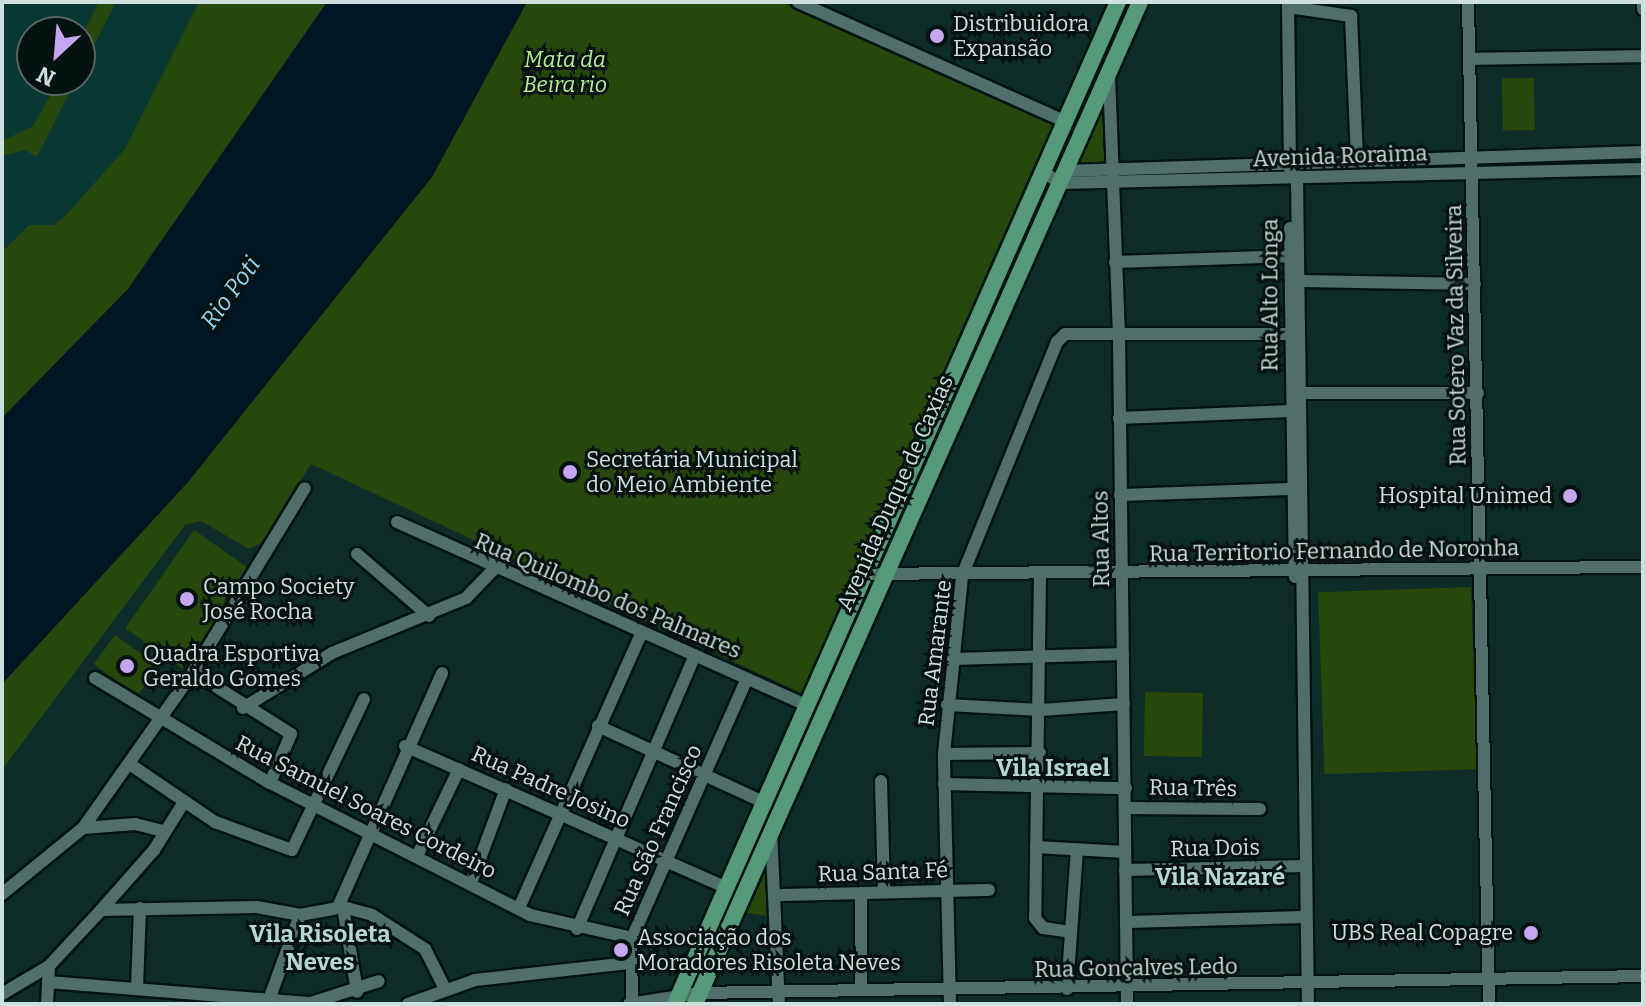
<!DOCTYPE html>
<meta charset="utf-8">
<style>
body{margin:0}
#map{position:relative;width:1645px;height:1006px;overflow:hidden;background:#0c2d28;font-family:Bitter,serif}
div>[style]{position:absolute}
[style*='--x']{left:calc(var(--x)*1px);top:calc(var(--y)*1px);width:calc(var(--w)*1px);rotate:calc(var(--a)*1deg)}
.built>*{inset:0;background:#093732}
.green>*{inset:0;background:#26480c;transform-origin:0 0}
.water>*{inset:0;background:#001622}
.roads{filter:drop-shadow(2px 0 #001411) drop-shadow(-2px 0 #001411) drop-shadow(0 2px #001411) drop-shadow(0 -2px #001411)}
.minor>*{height:12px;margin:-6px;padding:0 6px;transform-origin:6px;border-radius:6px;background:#4f706a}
.major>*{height:16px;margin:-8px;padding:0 8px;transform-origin:8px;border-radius:8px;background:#57997b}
.dots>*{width:22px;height:22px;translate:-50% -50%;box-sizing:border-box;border:4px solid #061210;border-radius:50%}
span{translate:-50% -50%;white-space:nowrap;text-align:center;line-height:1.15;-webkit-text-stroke:6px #061210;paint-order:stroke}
.poi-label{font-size:22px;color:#cee0dd}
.left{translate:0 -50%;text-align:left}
.right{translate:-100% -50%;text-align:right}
.park-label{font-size:22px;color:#b5ef94;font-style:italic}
.street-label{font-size:22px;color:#cee0dd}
.water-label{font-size:24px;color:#93d4f4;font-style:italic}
.neighbourhood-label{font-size:24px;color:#b3d7d1;font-weight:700}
.frame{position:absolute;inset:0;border:4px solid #cee0dd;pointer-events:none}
.north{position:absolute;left:16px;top:16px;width:80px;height:80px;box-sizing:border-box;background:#061210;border:2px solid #566462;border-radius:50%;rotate:206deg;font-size:22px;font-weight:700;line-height:32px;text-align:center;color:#cee0dd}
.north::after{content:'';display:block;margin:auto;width:28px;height:36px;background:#c5a7f1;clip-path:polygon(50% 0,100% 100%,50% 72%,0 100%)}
</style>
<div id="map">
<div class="built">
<i style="clip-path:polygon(evenodd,2px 2px,327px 2px,185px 213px,2px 418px,2px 2px,32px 32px,80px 32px,80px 80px,32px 80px,32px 32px)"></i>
</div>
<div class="green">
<i style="clip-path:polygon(99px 2px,116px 2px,80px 73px,80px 40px)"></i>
<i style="clip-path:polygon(199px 2px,327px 2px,128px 289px,2px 418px,2px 252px,29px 225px,54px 225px,67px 214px,125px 149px)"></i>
<i style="clip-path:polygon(527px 2px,781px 2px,1057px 127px,801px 693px,311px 464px,262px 543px,249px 549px,201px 521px,185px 525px,2px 770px,2px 684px,188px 482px,432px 177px)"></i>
<i style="left:1534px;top:78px;width:52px;height:32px;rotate:89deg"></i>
<i style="clip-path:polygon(59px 80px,76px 80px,37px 157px,25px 150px,2px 156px,2px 141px,33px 126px)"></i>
<i style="clip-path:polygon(1103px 97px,1106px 164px,1076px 162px)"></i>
<i style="left:194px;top:530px;width:70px;height:120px;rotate:35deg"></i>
<i style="left:1471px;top:587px;width:182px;height:153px;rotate:88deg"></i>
<i style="left:115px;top:635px;width:54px;height:36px;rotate:36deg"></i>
<i style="left:1145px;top:692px;width:58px;height:64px;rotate:1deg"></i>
<i style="clip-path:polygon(773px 841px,774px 917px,741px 912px)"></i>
</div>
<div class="water">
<i style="clip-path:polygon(327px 2px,527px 2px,432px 177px,188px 482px,2px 684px,2px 418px,128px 289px)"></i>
</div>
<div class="roads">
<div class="minor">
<i style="--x:798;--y:2;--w:291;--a:24.1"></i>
<i style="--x:1288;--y:2;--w:167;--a:89.3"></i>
<i style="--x:1468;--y:2;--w:1002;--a:88.8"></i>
<i style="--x:1643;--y:2;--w:7;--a:90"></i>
<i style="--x:1288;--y:7;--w:64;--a:8.1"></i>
<i style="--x:1351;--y:16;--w:144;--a:87.6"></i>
<i style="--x:1470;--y:59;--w:173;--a:-1"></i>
<i style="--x:1109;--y:76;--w:261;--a:87.8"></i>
<i style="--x:1119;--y:337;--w:667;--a:89.31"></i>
<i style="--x:1290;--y:161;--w:18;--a:68"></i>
<i style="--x:1297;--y:178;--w:826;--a:89.24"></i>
<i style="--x:1042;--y:171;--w:22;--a:34"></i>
<i style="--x:1060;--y:183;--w:583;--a:-1.38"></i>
<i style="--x:1066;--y:171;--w:577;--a:-1.89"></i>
<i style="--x:1290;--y:228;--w:349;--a:89.2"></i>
<i style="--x:1115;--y:262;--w:180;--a:-1.9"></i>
<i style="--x:1299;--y:281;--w:176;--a:1"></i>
<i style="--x:1301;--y:393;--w:177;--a:0"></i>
<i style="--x:1119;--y:418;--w:172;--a:-2.3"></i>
<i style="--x:1120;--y:495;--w:171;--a:-2"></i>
<i style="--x:397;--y:522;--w:446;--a:24.1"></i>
<i style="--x:357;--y:554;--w:95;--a:40.7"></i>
<i style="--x:865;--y:574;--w:778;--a:-0.52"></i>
<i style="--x:1040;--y:575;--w:343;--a:90.8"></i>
<i style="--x:1035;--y:918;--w:13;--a:51"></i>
<i style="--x:1043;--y:928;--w:28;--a:8"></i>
<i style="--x:953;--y:659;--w:170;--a:-1.7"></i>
<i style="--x:193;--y:672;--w:116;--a:32.3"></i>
<i style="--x:291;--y:734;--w:53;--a:113.2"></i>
<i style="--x:95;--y:678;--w:204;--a:31"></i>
<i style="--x:270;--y:783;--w:292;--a:26.9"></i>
<i style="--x:530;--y:915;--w:105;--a:12.7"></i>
<i style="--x:947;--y:705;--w:94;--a:3"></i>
<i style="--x:1041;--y:710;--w:83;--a:-4.1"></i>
<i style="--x:243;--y:708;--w:105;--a:-31.7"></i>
<i style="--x:332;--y:653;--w:145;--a:-22.3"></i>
<i style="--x:466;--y:598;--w:40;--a:-46"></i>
<i style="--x:598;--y:726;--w:179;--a:24.7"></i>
<i style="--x:405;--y:746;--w:347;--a:23.8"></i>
<i style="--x:944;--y:754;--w:96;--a:-0.6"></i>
<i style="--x:131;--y:765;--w:102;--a:34.2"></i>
<i style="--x:215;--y:822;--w:82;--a:20"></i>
<i style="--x:292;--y:850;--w:167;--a:-64.5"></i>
<i style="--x:881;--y:781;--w:110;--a:88.4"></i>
<i style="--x:944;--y:784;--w:182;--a:1.3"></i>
<i style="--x:1127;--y:808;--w:133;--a:0.4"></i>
<i style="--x:83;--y:828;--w:191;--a:-54.8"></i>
<i style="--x:193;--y:672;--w:215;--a:-58.7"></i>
<i style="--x:771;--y:830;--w:174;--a:87.4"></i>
<i style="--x:1036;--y:847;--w:89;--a:3.2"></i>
<i style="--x:418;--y:854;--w:94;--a:-64.2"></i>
<i style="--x:1125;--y:870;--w:180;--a:-1.3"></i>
<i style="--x:471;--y:883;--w:100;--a:-69.6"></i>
<i style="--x:861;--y:893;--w:97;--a:90"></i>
<i style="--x:2;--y:894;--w:104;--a:-39.2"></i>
<i style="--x:83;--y:828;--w:52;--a:-4.4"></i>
<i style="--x:135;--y:824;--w:30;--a:14"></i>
<i style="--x:778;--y:895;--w:211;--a:-1.4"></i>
<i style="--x:338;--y:907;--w:256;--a:-66"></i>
<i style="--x:343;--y:907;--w:86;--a:80.6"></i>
<i style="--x:519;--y:908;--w:302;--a:-66"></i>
<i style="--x:101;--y:910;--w:80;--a:-48.5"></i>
<i style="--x:154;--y:850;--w:57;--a:-58"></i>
<i style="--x:1126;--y:922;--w:180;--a:-1.6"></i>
<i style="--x:577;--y:929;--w:298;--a:-66.7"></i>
<i style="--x:48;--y:982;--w:264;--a:4.6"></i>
<i style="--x:311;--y:1003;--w:71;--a:-17.9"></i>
<i style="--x:137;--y:987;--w:79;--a:-87.8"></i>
<i style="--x:1067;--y:989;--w:140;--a:-85.9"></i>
<i style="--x:2;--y:994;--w:55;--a:-30.8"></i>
<i style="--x:270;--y:997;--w:87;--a:-69.9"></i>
<i style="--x:632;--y:1003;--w:65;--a:-90"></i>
<i style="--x:632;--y:938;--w:283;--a:-66.1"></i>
<i style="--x:47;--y:1004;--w:38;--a:-87"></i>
<i style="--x:49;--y:966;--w:76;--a:-47.1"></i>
<i style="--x:101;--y:910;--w:156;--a:-1.1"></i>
<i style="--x:257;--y:907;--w:44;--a:10.5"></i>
<i style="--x:300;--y:915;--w:44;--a:-10.5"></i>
<i style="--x:343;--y:907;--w:30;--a:15"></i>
<i style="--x:372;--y:915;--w:63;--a:32.7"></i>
<i style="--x:425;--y:949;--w:42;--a:63.4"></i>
<i style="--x:408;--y:1004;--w:71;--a:-19.7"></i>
<i style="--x:475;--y:980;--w:155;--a:-6.3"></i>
<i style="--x:629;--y:1004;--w:72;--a:-8.8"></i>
<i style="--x:700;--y:993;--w:943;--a:-1.03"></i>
<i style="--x:950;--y:1004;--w:250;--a:-91.4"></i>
<i style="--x:944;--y:754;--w:179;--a:-84.2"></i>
<i style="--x:962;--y:576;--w:253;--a:-67.9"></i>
<i style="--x:1057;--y:342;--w:11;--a:-45"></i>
<i style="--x:1065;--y:334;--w:226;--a:0"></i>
</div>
<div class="major">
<i style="--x:675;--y:1004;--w:1096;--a:-66.15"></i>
<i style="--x:695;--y:1004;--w:1096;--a:-66.05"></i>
</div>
</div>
<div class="dots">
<i style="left:937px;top:36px;background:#c5a7f1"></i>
<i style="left:570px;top:472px;background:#c5a7f1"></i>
<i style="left:1570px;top:496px;background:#c5a7f1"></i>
<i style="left:187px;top:599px;background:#c5a7f1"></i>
<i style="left:127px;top:666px;background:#c5a7f1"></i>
<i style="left:1531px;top:933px;background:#c5a7f1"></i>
<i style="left:621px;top:950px;background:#c5a7f1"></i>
</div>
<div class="poi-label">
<span class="left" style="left:953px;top:36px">Distribuidora<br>Expansão</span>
<span class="left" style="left:586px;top:472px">Secretária Municipal<br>do Meio Ambiente</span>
<span class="right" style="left:1552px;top:496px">Hospital Unimed</span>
<span class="left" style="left:203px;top:599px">Campo Society<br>José Rocha</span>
<span class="left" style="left:143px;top:666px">Quadra Esportiva<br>Geraldo Gomes</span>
<span class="right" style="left:1513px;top:933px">UBS Real Copagre</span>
<span class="left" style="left:637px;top:950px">Associação dos<br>Moradores Risoleta Neves</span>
</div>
<div class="park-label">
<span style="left:565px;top:72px">Mata da<br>Beira rio</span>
</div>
<div class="street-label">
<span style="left:1340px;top:156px;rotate:-2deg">Avenida Roraima</span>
<span style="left:1270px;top:295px;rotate:-90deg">Rua Alto Longa</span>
<span style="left:1456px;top:335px;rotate:-91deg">Rua Sotero Vaz da Silveira</span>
<span style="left:895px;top:493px;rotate:-66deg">Avenida Duque de Caxias</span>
<span style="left:1101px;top:539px;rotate:-91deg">Rua Altos</span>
<span style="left:1334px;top:551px;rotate:-1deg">Rua Territorio Fernando de Noronha</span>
<span style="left:608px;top:596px;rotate:23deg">Rua Quilombo dos Palmares</span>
<span style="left:935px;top:653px;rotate:-83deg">Rua Amarante</span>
<span style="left:551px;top:787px;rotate:24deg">Rua Padre Josino</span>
<span style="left:1193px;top:788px;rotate:1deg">Rua Três</span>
<span style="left:366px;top:807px;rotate:27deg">Rua Samuel Soares Cordeiro</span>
<span style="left:658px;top:830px;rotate:-66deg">Rua São Francisco</span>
<span style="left:1215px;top:848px;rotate:-1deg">Rua Dois</span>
<span style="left:883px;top:872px;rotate:-2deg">Rua Santa Fé</span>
<span style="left:1136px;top:968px;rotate:-1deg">Rua Gonçalves Ledo</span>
</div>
<div class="water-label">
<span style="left:231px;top:293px;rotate:-54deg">Rio Poti</span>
</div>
<div class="neighbourhood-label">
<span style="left:1053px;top:769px">Vila Israel</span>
<span style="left:1220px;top:878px">Vila Nazaré</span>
<span style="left:320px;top:949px">Vila Risoleta<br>Neves</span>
</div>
<div class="frame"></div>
<div class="north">N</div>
</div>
